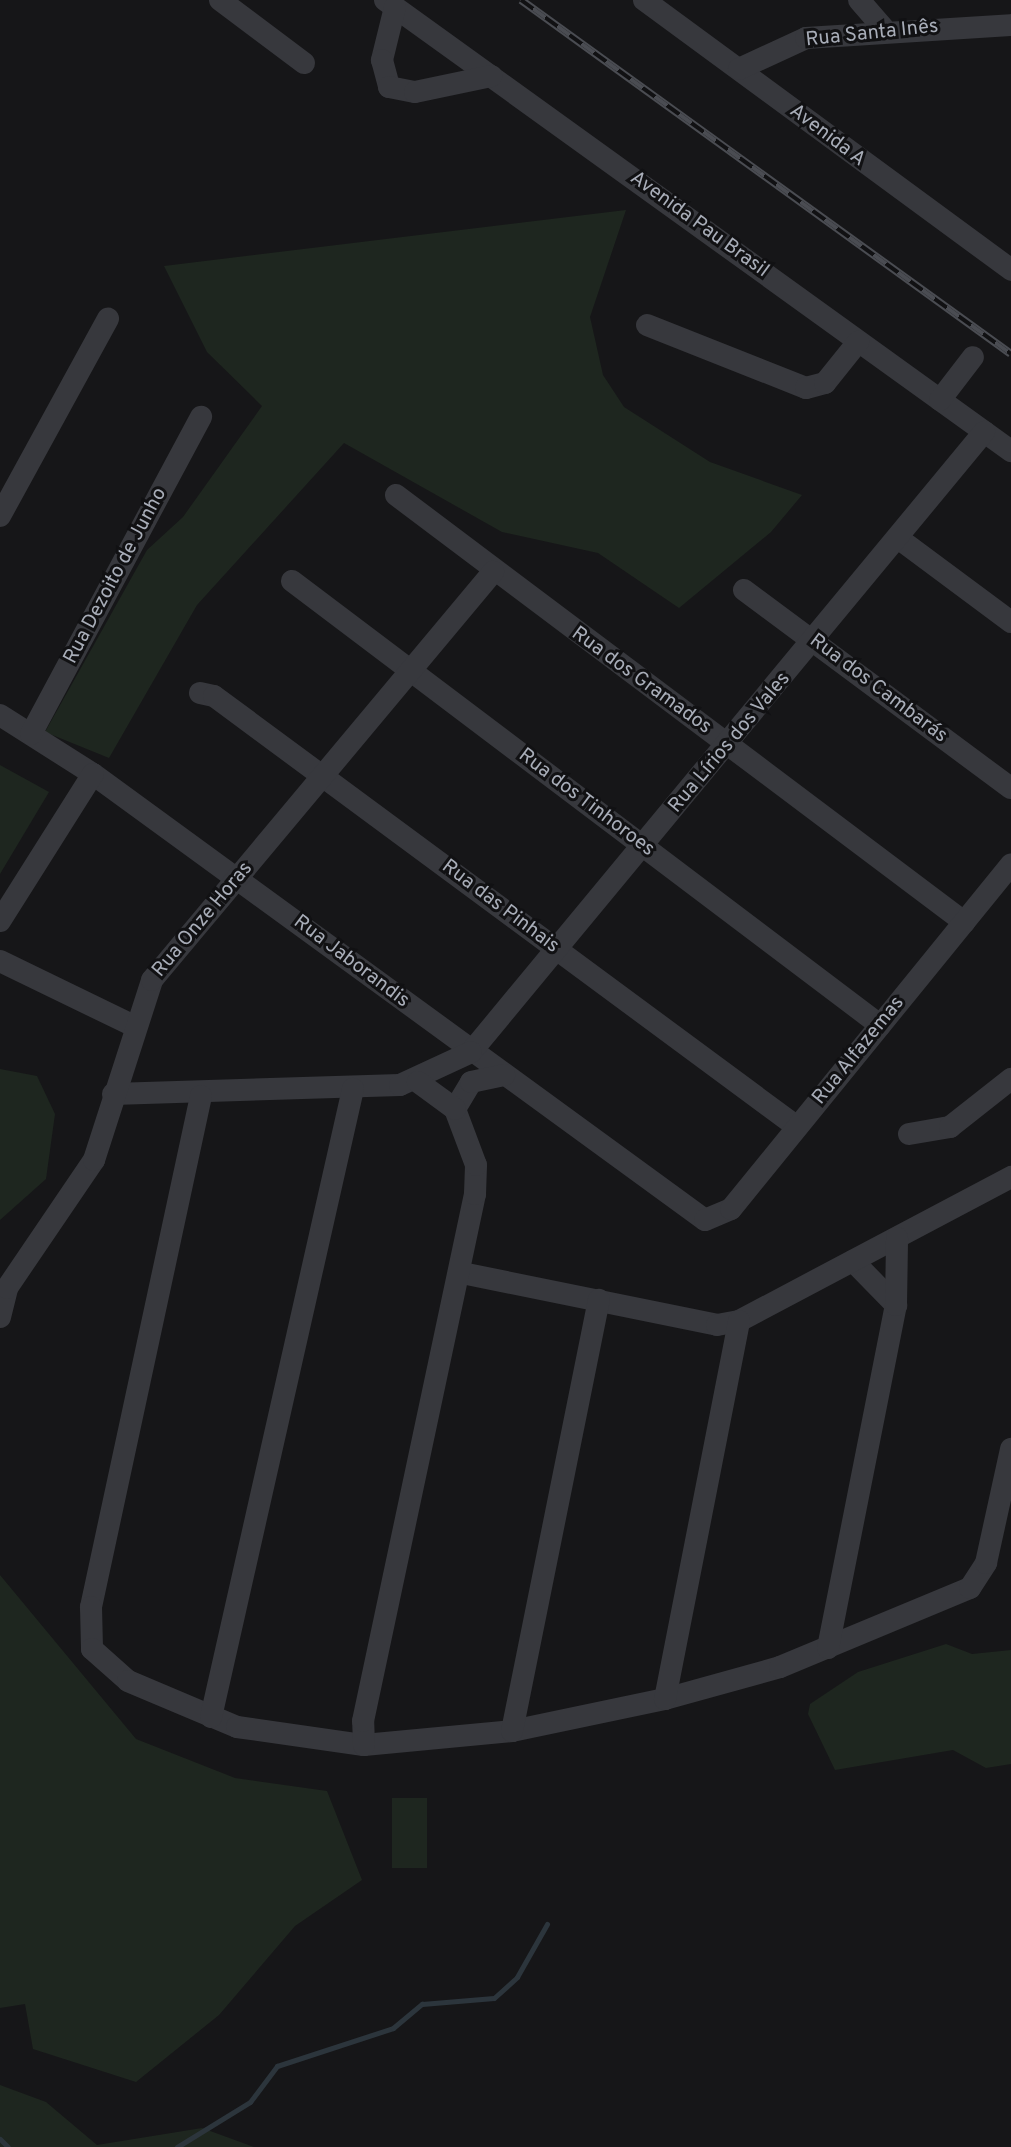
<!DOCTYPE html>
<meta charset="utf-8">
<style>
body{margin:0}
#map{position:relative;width:1011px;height:2147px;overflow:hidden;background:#161618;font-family:Overpass,sans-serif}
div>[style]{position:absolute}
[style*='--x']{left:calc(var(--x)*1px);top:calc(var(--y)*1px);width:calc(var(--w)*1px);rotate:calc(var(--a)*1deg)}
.green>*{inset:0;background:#1e261f;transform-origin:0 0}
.stream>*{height:5px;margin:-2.5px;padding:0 2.5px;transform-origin:2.5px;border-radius:2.5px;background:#2c353c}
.street>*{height:22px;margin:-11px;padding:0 11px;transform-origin:11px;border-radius:11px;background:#37383d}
.rail>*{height:8px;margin-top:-4px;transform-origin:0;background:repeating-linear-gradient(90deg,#111113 0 15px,#4a4c52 0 30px);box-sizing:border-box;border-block:2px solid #4a4c52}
span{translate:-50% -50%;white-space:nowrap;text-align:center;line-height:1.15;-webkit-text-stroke:6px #111113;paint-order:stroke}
.street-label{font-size:20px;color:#a8adb8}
</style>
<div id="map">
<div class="green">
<i style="clip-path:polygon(626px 210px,590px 317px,603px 375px,624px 407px,710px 462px,802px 495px,771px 532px,679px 608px,598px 553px,502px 532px,344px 443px,197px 605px,109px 758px,45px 732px,147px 550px,183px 517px,262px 406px,207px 352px,164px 266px)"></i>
<i style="clip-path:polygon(0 765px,49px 792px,0 874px)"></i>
<i style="clip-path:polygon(0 1069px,37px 1076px,55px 1114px,46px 1179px,0 1220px)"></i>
<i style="clip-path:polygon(0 1575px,136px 1739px,235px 1778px,327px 1791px,362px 1880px,295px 1926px,219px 2015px,136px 2082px,33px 2049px,25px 2004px,0 2008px)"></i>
<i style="clip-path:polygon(946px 1644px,972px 1654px,1011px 1650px,1011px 1764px,986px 1768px,953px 1750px,835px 1770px,808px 1714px,810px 1704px,858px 1672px)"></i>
<i style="left:392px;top:1798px;width:35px;height:70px"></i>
<i style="clip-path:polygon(0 2085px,46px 2102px,97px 2145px,202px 2128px,254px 2147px,0 2147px)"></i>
</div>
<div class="stream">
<i style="--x:0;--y:2139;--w:11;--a:45"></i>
<i style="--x:177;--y:2147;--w:86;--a:-31.7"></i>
<i style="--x:250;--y:2102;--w:45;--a:-53.1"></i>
<i style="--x:277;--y:2066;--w:122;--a:-18.1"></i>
<i style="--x:393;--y:2028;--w:38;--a:-40"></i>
<i style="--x:422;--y:2004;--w:72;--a:-4.8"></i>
<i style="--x:494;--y:1998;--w:31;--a:-42"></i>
<i style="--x:517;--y:1977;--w:61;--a:-60.5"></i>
</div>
<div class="street">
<i style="--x:220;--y:0;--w:105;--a:36.9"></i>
<i style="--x:385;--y:0;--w:772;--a:35.77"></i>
<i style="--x:644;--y:0;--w:456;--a:36.3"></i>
<i style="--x:859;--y:0;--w:37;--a:49"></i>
<i style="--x:395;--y:7;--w:55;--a:103.8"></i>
<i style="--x:382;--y:60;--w:28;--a:75"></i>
<i style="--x:389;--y:87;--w:26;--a:11"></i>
<i style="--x:415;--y:92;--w:78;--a:-11.9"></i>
<i style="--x:739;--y:69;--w:74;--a:-24.8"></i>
<i style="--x:806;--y:38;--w:205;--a:-3.6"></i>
<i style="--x:647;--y:325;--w:171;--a:21.6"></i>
<i style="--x:806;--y:388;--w:20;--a:-15"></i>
<i style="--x:825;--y:383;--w:53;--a:-51.2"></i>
<i style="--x:940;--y:400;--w:54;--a:-52.5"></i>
<i style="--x:396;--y:495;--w:711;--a:36.93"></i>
<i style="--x:0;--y:516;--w:225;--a:-61.3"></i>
<i style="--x:898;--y:538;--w:141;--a:36.6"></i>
<i style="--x:292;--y:581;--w:737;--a:37.06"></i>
<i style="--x:744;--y:590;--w:332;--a:36.6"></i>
<i style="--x:200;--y:693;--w:14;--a:12"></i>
<i style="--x:214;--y:696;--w:725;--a:36.47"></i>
<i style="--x:0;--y:715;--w:110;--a:32.4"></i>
<i style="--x:93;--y:774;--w:757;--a:36.08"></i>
<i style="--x:705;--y:1220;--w:28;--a:-23"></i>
<i style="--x:731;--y:1209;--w:444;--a:-50.9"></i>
<i style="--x:31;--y:734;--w:360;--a:-61.8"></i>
<i style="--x:0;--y:921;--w:174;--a:-57.7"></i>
<i style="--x:0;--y:961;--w:147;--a:25.9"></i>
<i style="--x:471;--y:1052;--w:805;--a:-50.39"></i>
<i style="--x:113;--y:1094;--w:287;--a:-1.8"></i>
<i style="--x:400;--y:1085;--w:78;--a:-24.9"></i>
<i style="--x:201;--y:1096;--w:523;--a:102.15"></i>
<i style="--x:91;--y:1607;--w:42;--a:88.6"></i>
<i style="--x:92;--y:1649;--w:48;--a:41.6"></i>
<i style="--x:128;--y:1681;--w:118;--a:22.9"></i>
<i style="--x:237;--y:1727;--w:128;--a:8.1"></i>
<i style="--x:364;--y:1745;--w:149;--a:-5.4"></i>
<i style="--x:512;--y:1731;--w:156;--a:-11.8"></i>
<i style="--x:665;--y:1699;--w:119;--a:-15.5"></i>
<i style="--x:780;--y:1667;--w:206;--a:-22.6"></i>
<i style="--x:970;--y:1588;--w:30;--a:-57"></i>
<i style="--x:986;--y:1563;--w:117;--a:-77.6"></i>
<i style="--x:455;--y:1109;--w:31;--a:-59"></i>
<i style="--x:471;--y:1082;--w:34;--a:-12"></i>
<i style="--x:909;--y:1134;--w:42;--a:-9.7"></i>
<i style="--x:950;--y:1127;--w:78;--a:-38.2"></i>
<i style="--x:853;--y:1261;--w:62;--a:45.7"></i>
<i style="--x:462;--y:1273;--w:260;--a:11.5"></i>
<i style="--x:717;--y:1325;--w:22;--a:-10"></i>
<i style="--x:739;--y:1321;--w:308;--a:-27.9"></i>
<i style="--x:0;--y:1317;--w:30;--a:-76"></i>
<i style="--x:7;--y:1288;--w:155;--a:-55.8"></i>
<i style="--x:94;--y:1160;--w:189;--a:-72.1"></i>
<i style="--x:152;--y:980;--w:532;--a:-50.11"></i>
<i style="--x:828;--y:1648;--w:350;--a:-78.8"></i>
<i style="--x:896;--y:1305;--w:67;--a:-89.1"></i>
<i style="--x:665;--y:1699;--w:385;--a:-78.9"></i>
<i style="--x:211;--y:1717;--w:644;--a:-77.26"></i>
<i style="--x:512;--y:1731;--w:440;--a:-78.6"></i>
<i style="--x:364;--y:1745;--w:24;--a:-92"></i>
<i style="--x:363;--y:1721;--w:539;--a:-78"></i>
<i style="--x:475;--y:1194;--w:29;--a:-88"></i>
<i style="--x:476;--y:1165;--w:60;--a:-110.6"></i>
<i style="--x:455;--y:1109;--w:46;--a:-143.9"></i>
</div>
<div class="rail">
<i style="--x:521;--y:0;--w:604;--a:35.85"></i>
</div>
<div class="street-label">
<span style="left:872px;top:34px;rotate:-6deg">Rua Santa Inês</span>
<span style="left:827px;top:136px;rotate:37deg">Avenida A</span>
<span style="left:699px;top:225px;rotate:36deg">Avenida Pau Brasil</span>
<span style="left:116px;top:576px;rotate:-62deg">Rua Dezoito de Junho</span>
<span style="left:641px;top:681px;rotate:36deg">Rua dos Gramados</span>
<span style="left:878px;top:689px;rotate:37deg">Rua dos Cambarás</span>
<span style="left:730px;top:743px;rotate:-50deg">Rua Lírios dos Vales</span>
<span style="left:586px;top:803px;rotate:37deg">Rua dos Tinhoroes</span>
<span style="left:500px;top:907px;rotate:37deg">Rua das Pinhais</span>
<span style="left:203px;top:920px;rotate:-50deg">Rua Onze Horas</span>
<span style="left:351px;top:962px;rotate:37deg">Rua Jaborandis</span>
<span style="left:859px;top:1051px;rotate:-51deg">Rua Alfazemas</span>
</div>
</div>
